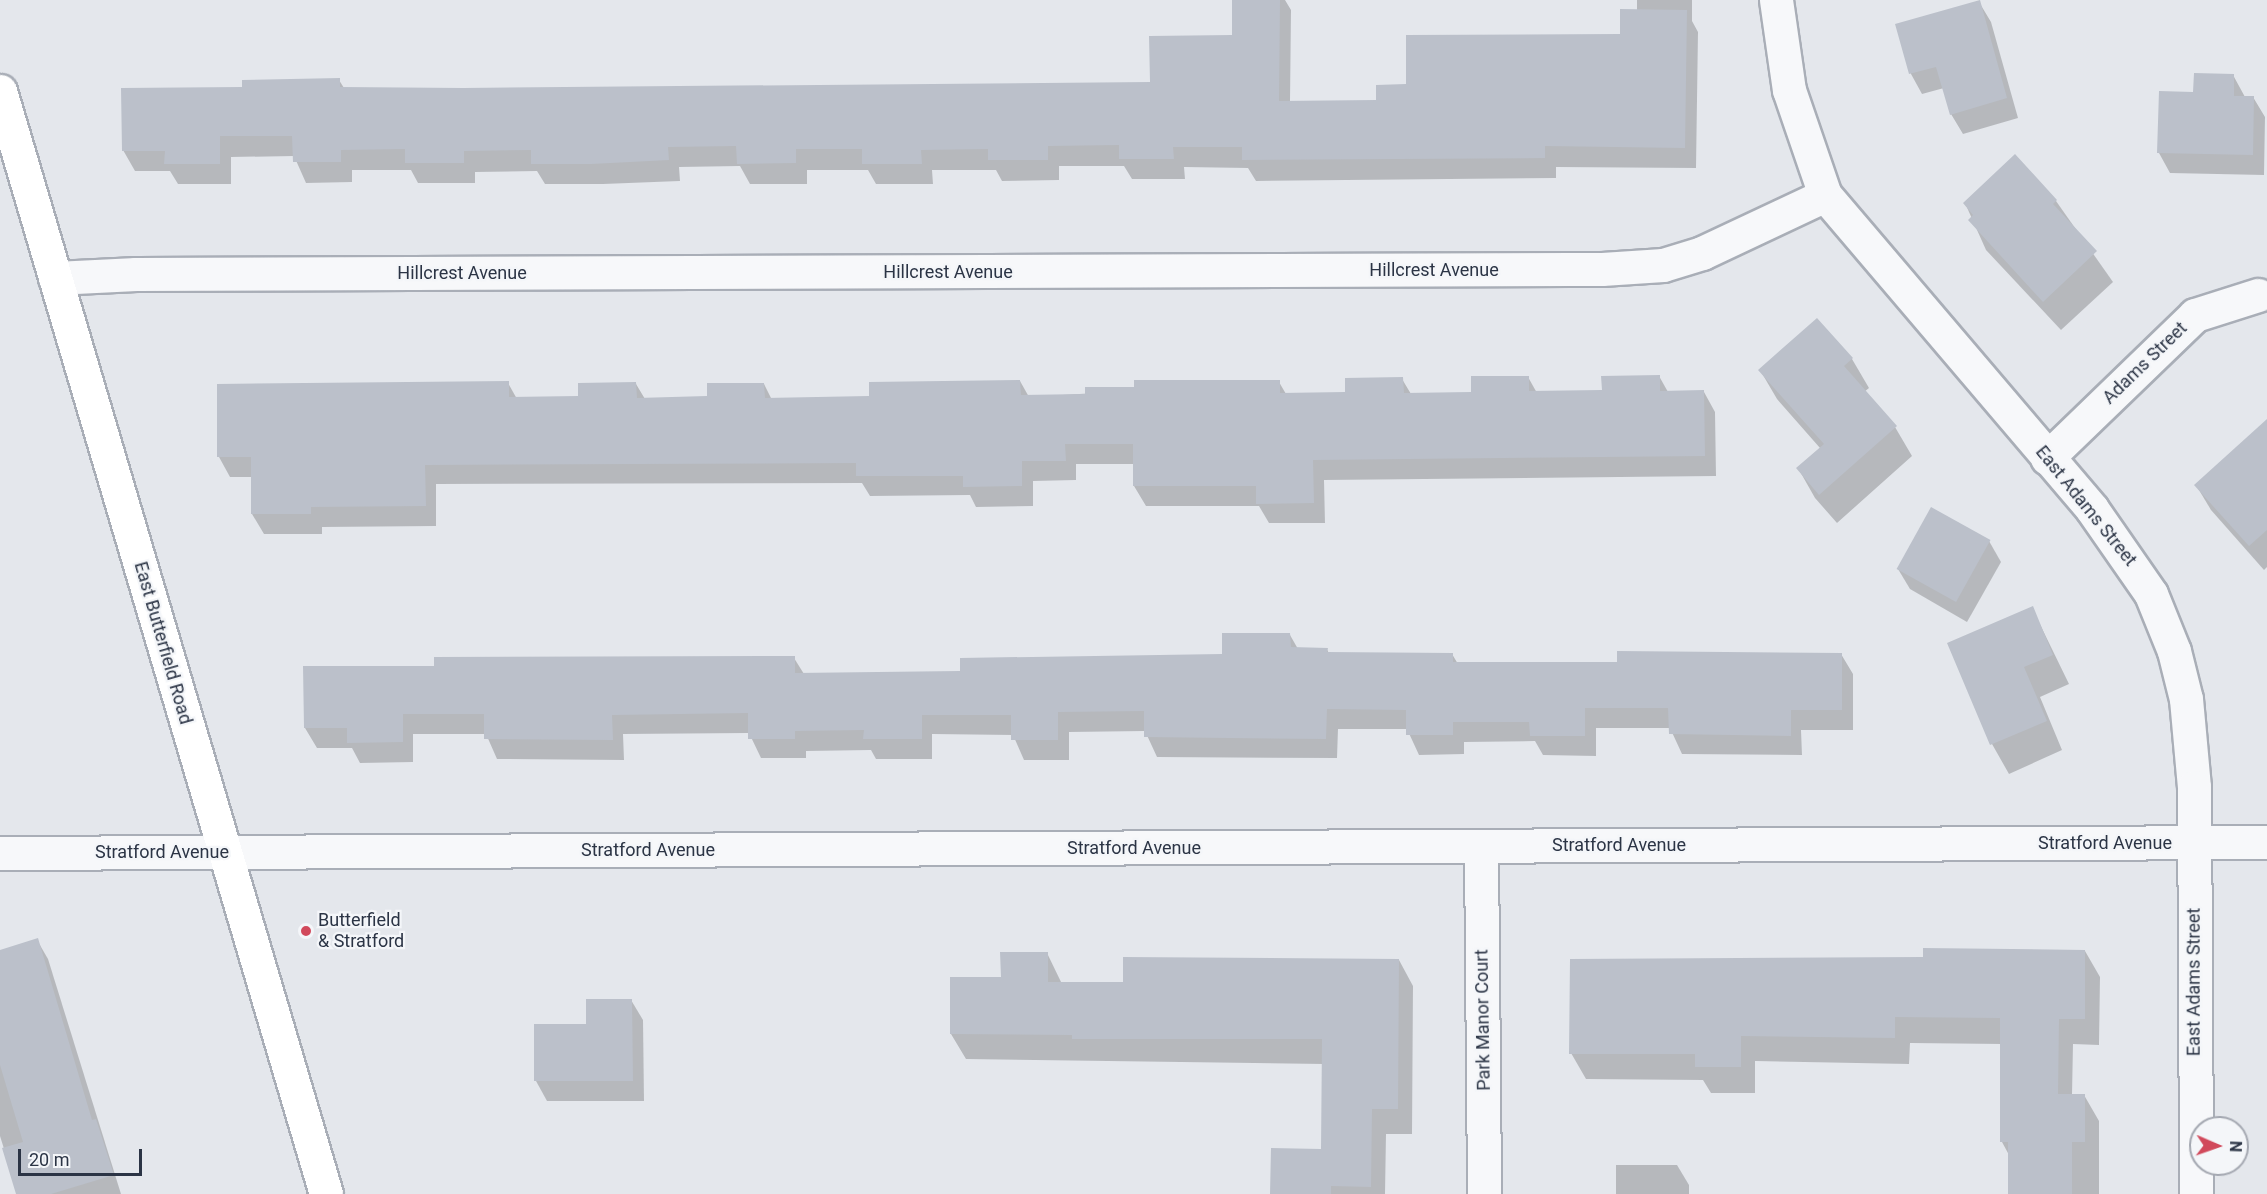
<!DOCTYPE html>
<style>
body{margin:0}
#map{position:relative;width:2267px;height:1194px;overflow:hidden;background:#e4e7ec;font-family:Roboto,sans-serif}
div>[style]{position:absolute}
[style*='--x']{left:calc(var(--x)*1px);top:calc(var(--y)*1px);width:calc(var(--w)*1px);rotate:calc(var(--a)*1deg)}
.shadow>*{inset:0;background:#0003}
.building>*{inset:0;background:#bbc0ca;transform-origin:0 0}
.roads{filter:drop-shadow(2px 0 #a9aeb7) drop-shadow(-2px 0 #a9aeb7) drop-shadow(0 2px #a9aeb7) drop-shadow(0 -2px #a9aeb7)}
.minor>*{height:33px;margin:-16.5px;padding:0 16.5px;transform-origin:16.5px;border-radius:16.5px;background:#f7f8fa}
.major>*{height:33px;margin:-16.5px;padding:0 16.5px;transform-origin:16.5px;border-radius:16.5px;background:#fff}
.dots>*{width:16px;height:16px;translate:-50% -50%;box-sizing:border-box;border:3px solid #f4f6f9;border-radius:50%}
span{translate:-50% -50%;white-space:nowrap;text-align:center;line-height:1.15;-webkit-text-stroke:4.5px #f4f6f9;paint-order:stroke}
.street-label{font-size:18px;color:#2b3445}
.poi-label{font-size:18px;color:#2b3445}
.left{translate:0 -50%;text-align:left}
.north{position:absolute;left:2189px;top:1116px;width:60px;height:60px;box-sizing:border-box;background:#f4f6f9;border:2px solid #a4a8b1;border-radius:50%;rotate:92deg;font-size:16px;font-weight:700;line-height:24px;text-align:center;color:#2b3445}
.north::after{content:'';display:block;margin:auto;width:21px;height:27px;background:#d1495b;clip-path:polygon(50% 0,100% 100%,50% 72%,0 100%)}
.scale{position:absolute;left:18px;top:1149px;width:124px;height:27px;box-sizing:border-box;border:3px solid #2b3445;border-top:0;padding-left:8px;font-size:18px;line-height:21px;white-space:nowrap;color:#2b3445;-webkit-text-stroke:4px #f4f6f9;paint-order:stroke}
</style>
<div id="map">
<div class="shadow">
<i style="clip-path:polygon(1234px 0,1285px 0,1291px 10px,1290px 102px,1377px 101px,1408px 86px,1621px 35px,1637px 11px,1637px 0,1692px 0,1692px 21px,1698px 32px,1696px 168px,1556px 167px,1556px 178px,1256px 181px,1248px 168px,1184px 167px,1185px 179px,1132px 179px,1124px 166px,1059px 166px,1059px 180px,1002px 181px,996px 170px,932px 170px,933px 184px,876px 184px,868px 170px,807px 170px,807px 184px,750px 184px,740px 166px,679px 167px,680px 181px,603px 184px,545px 184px,537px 171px,475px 172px,475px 183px,418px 183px,411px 170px,352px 170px,352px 182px,306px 183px,294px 156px,231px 157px,231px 184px,178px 184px,170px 171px,135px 171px,123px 150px,243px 88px,339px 80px,344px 88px,463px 89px,1151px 83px,1233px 37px)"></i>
<i style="clip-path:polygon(1979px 2px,1991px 22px,2018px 118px,1963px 134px,1951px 114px,1944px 88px,1922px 94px,1911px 74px,1897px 26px)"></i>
<i style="clip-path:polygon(2233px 75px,2245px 97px,2253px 97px,2265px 117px,2264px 175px,2170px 173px,2159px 153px,2195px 94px)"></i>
<i style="clip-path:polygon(2056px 201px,2113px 282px,2061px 330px,1986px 250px,1965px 203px)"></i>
<i style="clip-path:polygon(1817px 320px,1852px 359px,1869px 388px,1864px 392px,1895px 427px,1912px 456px,1837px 523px,1815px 498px,1798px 468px,1820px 448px,1777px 399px,1760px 370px)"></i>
<i style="clip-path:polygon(1659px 376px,1668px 392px,1704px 392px,1715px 412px,1716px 476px,1324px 480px,1325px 523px,1269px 523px,1259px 506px,1146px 506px,1134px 486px,1134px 464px,1076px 464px,1076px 480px,1033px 481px,1033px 506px,976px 507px,970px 495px,870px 496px,862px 483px,436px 484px,436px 526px,322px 527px,322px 534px,264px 534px,252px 514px,252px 477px,230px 477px,219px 457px,508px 383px,517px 399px,580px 398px,636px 384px,645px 399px,708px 398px,764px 384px,772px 400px,870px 397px,1020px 381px,1029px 397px,1279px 382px,1286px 394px,1347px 393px,1402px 379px,1411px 394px,1472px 394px,1528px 377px,1537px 393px,1603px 392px)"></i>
<i style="clip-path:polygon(2267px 421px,2267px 567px,2264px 570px,2211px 510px,2196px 485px)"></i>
<i style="clip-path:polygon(1989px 541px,2001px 562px,1967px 622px,1910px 589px,1898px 569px)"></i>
<i style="clip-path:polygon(2032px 608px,2069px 684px,2040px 697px,2062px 750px,2009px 774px,1992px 744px,1949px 644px)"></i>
<i style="clip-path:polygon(1290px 635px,1298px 649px,1327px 649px,1329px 654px,1452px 654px,1458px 664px,1619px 663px,1841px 654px,1853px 674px,1853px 730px,1801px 730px,1802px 755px,1682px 754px,1670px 728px,1596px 728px,1596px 756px,1543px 755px,1535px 741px,1464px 742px,1464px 754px,1419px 755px,1407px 729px,1338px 729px,1337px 758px,1157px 757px,1145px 731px,1069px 732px,1069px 760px,1024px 760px,1013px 735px,932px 734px,932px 759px,876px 759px,871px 750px,806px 751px,806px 758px,761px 758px,749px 733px,623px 734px,624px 760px,497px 759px,486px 734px,413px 734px,413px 762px,360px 763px,352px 748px,317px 748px,305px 728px,435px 667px,794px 658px,804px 674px,962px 672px,1223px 656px)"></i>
<i style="clip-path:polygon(37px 940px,48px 959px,121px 1194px,18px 1194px,0 1136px,0 951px)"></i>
<i style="clip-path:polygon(2085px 951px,2100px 977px,2099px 1045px,2073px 1044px,2072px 1095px,2084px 1095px,2099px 1121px,2099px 1194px,2010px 1194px,2009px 1155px,2002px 1142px,2002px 1044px,1910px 1043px,1909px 1064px,1755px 1061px,1755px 1093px,1711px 1093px,1703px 1080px,1586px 1079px,1571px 1053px,1925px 959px)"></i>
<i style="clip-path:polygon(1047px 953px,1062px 984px,1125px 983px,1399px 960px,1413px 986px,1412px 1134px,1386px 1134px,1385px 1194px,1272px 1194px,1322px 1150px,1324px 1064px,966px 1059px,951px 1034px,1003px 979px)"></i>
<i style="clip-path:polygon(631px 1000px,643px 1020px,644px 1101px,547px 1101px,536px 1081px,587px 1026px)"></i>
<i style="clip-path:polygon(1616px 1165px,1677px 1165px,1689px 1185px,1689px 1194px,1616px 1194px)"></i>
</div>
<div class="building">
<i style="clip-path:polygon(1232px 0,1280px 0,1279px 101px,1376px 100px,1376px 85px,1406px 84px,1406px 35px,1620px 34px,1620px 9px,1687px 10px,1685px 148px,1545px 146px,1545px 158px,1242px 160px,1242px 147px,1173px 147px,1174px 159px,1119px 159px,1119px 145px,1048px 146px,1048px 160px,988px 160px,988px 149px,921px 150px,922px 164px,862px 164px,862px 149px,796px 149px,796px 163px,737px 164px,736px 146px,668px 147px,669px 160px,591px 164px,531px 164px,531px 150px,464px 151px,464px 163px,405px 163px,405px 149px,341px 150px,341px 162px,293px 162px,292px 136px,220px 136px,220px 164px,164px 164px,165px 151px,122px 151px,121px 88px,242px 87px,242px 80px,340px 78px,340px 87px,463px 88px,1150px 82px,1149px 36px,1232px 35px)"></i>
<i style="clip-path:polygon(1980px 0,2007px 98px,1950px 115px,1936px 67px,1909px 74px,1895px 24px)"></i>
<i style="clip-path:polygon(2194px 73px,2234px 74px,2234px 96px,2254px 96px,2253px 155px,2157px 153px,2159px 91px,2193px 92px)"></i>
<i style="clip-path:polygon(2015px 154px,2057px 200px,2053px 204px,2097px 251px,2043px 302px,1968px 220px,1973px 215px,1963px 203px)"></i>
<i style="clip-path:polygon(1817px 318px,1853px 358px,1844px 366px,1897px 426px,1819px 495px,1796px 468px,1824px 444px,1758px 370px)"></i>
<i style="clip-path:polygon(1660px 375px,1660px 391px,1704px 390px,1705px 456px,1313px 460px,1314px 503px,1256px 504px,1256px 486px,1133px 486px,1133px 444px,1065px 444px,1066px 461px,1022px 461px,1022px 486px,963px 487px,963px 476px,856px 476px,856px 463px,425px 465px,426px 506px,311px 507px,311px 514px,251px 514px,251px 457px,217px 457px,217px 384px,509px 381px,509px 397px,578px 396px,578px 383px,636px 382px,637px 398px,707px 396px,707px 383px,764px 383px,765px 398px,869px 396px,869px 382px,1020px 380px,1021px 395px,1085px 394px,1085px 387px,1134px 387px,1134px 380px,1280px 380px,1280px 393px,1345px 392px,1345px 378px,1403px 377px,1404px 393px,1471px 392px,1471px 376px,1529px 376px,1529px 391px,1602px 390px,1601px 376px)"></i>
<i style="clip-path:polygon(2267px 419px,2267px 530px,2249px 546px,2194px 485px)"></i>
<i style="left:1931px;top:507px;width:68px;height:71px;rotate:29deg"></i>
<i style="clip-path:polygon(2033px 606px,2053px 655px,2024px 667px,2047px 721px,1990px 745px,1947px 643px)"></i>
<i style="clip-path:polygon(1222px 633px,1290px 633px,1291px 647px,1328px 648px,1327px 652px,1453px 653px,1453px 662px,1617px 662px,1617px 651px,1842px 653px,1842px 710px,1791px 710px,1791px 736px,1669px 734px,1668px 708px,1585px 708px,1585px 736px,1530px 736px,1529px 722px,1453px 722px,1453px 735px,1406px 735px,1406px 710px,1327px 709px,1326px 739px,1144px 737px,1144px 711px,1058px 712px,1058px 740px,1011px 740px,1011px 715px,922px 715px,922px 739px,863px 739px,864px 730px,795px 731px,795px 739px,748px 739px,748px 713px,612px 715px,613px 740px,484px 739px,484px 714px,403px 714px,403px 742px,347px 743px,347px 728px,304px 728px,303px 666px,434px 666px,434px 657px,795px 656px,795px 673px,960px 671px,960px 658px,1222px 654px)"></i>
<i style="clip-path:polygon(38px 938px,92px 1120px,96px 1119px,114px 1175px,51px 1194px,16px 1194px,2px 1148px,23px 1142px,0 1065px,0 950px)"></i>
<i style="clip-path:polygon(1923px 948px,2085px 950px,2085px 1019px,2059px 1019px,2058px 1094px,2085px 1094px,2085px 1142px,2072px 1142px,2072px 1194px,2008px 1194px,2008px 1142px,2000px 1142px,2000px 1018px,1895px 1017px,1895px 1038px,1741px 1036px,1741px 1067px,1695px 1067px,1695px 1054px,1569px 1054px,1570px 959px,1923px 957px)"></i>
<i style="clip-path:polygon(1000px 952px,1048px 952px,1048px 982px,1123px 982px,1123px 957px,1399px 959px,1398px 1109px,1372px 1109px,1371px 1187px,1331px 1186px,1331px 1194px,1270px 1194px,1271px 1148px,1321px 1149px,1322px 1039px,1072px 1039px,1072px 1035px,950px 1034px,950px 977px,1001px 977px)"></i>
<i style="clip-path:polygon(586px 999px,632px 999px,633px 1081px,534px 1081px,534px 1024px,586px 1024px)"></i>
</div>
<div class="roads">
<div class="minor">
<i style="--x:1776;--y:0;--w:91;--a:81.8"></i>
<i style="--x:1789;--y:90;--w:111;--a:71.1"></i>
<i style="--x:1825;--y:195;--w:412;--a:49.6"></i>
<i style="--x:2092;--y:509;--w:103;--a:55.2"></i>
<i style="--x:2151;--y:594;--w:61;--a:68"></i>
<i style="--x:2174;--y:651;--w:49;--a:76"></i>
<i style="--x:2186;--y:699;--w:88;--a:84.8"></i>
<i style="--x:2194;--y:787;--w:407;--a:89.7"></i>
<i style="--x:55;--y:278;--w:81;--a:-2.8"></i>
<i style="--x:136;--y:274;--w:1466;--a:-0.2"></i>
<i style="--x:1602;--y:269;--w:61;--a:-3.8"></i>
<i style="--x:1663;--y:265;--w:41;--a:-17.1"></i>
<i style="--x:1702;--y:253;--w:136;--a:-25.2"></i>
<i style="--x:2047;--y:458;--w:206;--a:-44"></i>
<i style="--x:2195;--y:315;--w:66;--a:-17.6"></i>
<i style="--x:1481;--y:846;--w:348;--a:89.5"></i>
<i style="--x:0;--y:853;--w:2267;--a:-0.28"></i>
</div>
<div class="major">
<i style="--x:0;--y:91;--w:1150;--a:73.53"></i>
</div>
</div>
<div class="dots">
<i style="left:306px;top:931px;background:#d1495b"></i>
</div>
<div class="street-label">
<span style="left:1434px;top:270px">Hillcrest Avenue</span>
<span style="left:948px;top:272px">Hillcrest Avenue</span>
<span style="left:462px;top:273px">Hillcrest Avenue</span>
<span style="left:2145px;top:363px;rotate:-44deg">Adams Street</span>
<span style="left:2086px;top:506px;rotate:51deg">East Adams Street</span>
<span style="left:163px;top:643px;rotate:74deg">East Butterfield Road</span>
<span style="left:2105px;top:843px">Stratford Avenue</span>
<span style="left:1619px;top:845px">Stratford Avenue</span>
<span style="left:1134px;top:848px">Stratford Avenue</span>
<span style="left:648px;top:850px">Stratford Avenue</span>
<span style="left:162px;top:852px">Stratford Avenue</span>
<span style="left:2194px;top:982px;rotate:-90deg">East Adams Street</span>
<span style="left:1483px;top:1020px;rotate:-91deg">Park Manor Court</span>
</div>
<div class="poi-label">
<span class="left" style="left:318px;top:931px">Butterfield<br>&amp; Stratford</span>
</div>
<div class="north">N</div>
<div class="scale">20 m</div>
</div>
